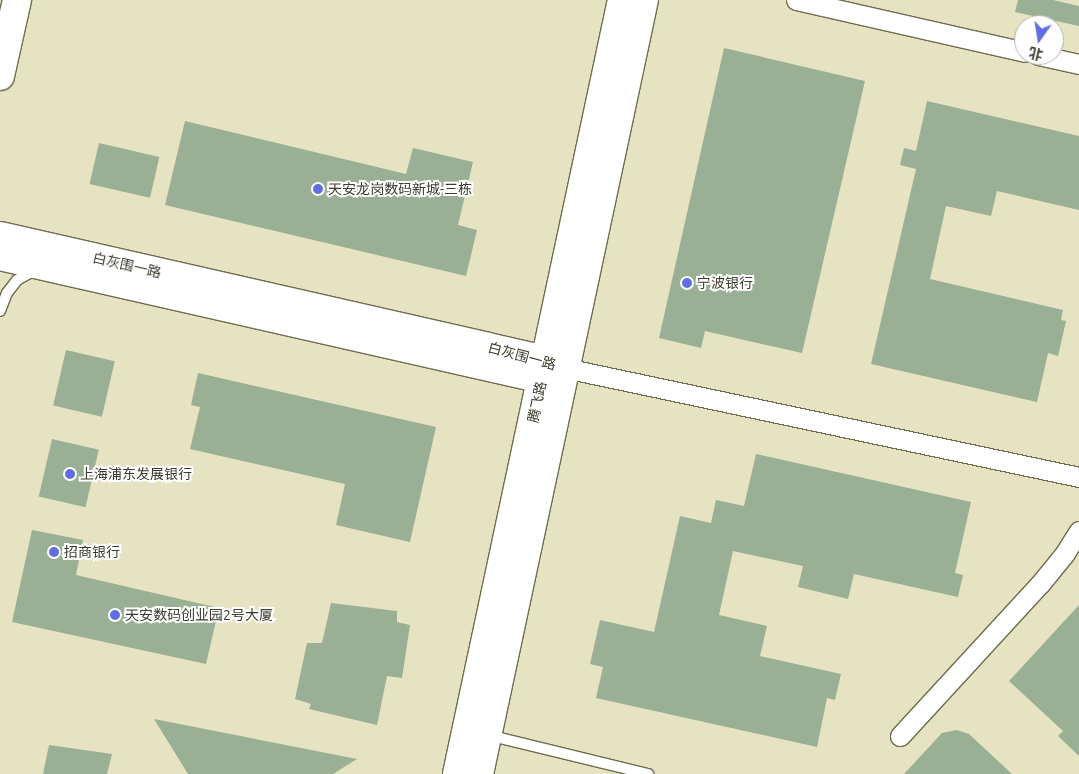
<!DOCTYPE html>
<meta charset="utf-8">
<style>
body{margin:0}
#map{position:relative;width:1079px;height:774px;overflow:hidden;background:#e5e3c1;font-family:Ubuntu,"Noto Sans SC",sans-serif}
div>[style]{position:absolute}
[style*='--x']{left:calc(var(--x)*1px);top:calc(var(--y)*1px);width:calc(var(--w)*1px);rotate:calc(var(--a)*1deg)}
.building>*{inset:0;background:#9ab094;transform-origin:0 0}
.roads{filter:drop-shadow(1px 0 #6e6c4e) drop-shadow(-1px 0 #6e6c4e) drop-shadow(0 1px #6e6c4e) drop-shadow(0 -1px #6e6c4e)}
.lane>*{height:10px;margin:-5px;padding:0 5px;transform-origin:5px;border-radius:5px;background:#fff}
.street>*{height:19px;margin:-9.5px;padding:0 9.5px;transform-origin:9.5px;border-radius:9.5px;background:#fff}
.secondary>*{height:28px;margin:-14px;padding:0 14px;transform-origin:14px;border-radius:14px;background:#fff}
.dots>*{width:14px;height:14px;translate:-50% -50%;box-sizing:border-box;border:2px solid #fff;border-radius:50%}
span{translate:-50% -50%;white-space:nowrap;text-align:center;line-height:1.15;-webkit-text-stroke:4px #fff;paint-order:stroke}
.poi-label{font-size:14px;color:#3b3a2c}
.left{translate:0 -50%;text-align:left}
.street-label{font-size:14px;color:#3b3a2c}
.north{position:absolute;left:1014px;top:15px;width:50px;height:50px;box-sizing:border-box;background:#fff;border:1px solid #b1b0ab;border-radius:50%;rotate:193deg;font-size:14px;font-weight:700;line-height:20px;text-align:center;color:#3b3a2c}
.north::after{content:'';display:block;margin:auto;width:18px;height:22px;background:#616de5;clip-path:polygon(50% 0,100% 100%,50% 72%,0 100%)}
</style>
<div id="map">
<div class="building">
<i style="clip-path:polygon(1018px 0,1053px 0,1079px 6px,1079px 26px,1015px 12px)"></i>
<i style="clip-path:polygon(724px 48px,865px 81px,802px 353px,705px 331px,701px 348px,659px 338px)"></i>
<i style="clip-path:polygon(927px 101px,1079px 136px,1079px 210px,997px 191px,991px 216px,946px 206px,930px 279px,1063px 310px,1061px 320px,1066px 321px,1058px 356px,1048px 353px,1037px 402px,871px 364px,916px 169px,900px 165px,904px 148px,916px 151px)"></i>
<i style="clip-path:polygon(185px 121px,406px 174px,413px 148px,473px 162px,458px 225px,477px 230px,466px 276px,165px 205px)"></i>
<i style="left:99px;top:143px;width:62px;height:42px;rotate:13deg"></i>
<i style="left:66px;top:350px;width:50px;height:57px;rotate:13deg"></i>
<i style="clip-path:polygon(198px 373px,436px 427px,410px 542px,336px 525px,345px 484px,190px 449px,200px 407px,191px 405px)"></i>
<i style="left:52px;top:439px;width:48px;height:59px;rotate:13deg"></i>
<i style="clip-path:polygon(756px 454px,971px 502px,955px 573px,963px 575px,958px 597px,854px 574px,848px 599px,798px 587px,803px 566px,733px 551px,719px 615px,767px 626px,760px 656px,841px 674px,835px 700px,827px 698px,817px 747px,596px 698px,603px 667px,590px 664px,600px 620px,654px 632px,680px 516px,711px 523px,716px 500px,744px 506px)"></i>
<i style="clip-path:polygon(32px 530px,83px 540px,76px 575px,219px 608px,206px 664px,12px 622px)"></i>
<i style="clip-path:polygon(331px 603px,397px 611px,397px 622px,410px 625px,402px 678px,387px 676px,377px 725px,309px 709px,311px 704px,295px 699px,307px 643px,322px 643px)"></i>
<i style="clip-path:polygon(1079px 605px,1079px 756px,1058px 736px,1063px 731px,1009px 681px)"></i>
<i style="clip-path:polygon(154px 719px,357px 759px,333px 774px,188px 774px)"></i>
<i style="clip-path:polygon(957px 730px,969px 734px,1012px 774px,904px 774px,942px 733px)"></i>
<i style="clip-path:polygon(49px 745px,112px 754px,107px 774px,43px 774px)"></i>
</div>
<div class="roads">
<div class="lane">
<i style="--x:0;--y:311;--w:19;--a:-69"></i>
<i style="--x:7;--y:293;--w:16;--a:-52"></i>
<i style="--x:17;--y:280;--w:21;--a:-29"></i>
<i style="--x:488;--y:735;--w:165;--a:13.7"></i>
</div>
<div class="street">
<i style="--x:796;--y:0;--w:234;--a:12.8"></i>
<i style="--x:1038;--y:55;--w:42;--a:12.4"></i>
<i style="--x:565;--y:368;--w:525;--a:11.97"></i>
<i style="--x:900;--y:736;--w:207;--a:-47.4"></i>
<i style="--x:1040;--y:584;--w:40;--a:-51"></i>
<i style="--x:1065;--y:553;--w:26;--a:-58"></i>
</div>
<div class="secondary">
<i style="--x:0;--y:76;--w:78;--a:-77.4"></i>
<i style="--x:0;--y:236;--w:560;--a:12.8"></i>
<i style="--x:546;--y:360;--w:16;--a:22"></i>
<i style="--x:0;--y:256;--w:556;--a:12.79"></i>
<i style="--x:542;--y:379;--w:17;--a:-24"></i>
<i style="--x:457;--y:774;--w:791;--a:-77.97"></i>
<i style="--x:479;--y:774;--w:791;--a:-77.97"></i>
</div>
</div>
<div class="dots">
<i style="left:318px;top:189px;background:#616de5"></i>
<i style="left:687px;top:283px;background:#616de5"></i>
<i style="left:70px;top:474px;background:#616de5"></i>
<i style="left:54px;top:552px;background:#616de5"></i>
<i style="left:115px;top:615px;background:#616de5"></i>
</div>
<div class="poi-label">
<span class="left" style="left:328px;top:189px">天安龙岗数码新城-三栋</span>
<span class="left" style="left:697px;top:283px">宁波银行</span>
<span class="left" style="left:80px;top:474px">上海浦东发展银行</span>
<span class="left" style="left:64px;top:552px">招商银行</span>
<span class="left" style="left:125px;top:615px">天安数码创业园2号大厦</span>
</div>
<div class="street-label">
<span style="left:127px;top:265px;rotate:13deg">白灰围一路</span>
<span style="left:522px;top:356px;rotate:15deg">白灰围一路</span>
<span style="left:537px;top:402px;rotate:-78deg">腾飞路</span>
</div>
<div class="north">北</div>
</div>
